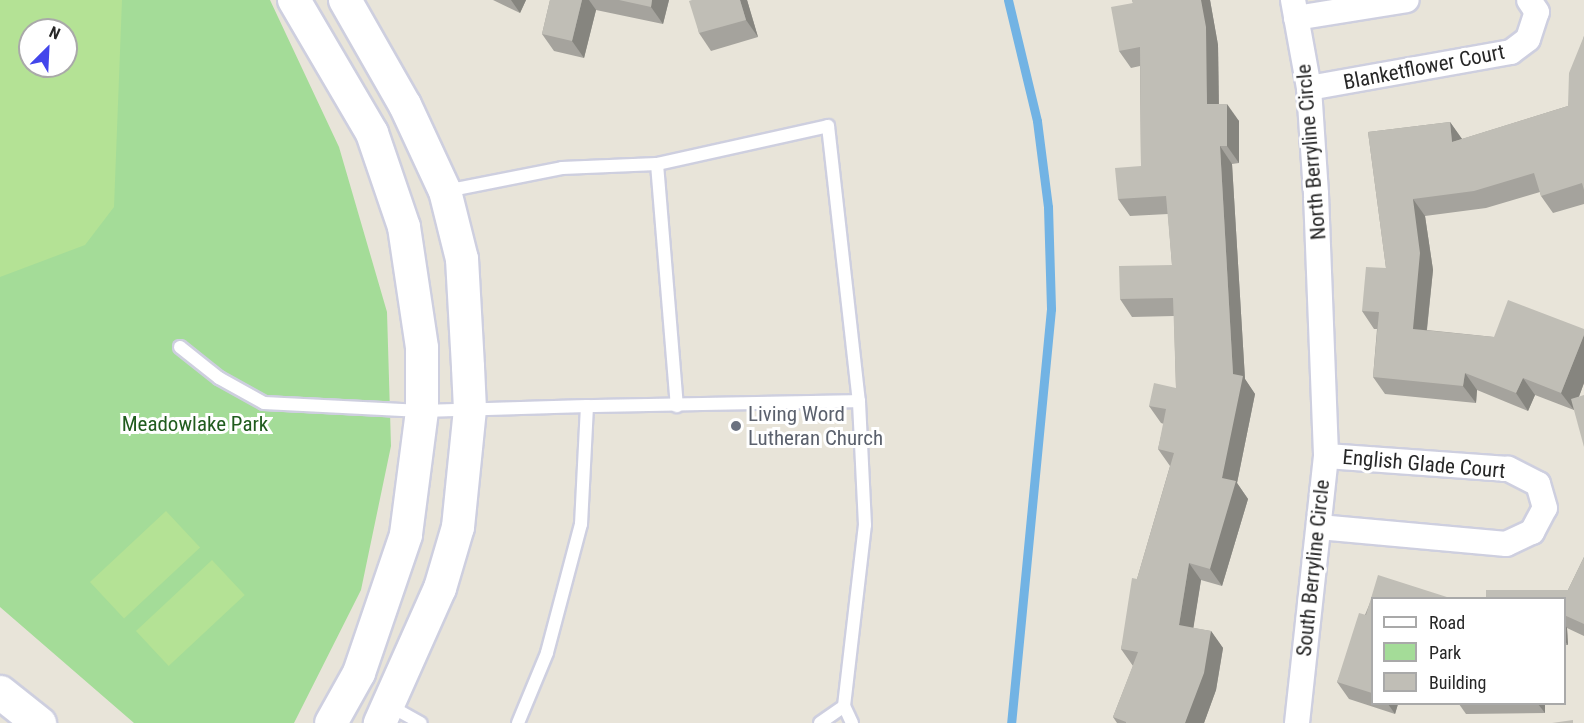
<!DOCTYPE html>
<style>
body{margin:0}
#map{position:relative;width:1584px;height:723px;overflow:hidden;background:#e8e4d9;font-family:"Roboto Condensed",sans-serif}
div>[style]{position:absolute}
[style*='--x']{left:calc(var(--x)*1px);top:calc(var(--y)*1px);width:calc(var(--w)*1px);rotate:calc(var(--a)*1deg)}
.green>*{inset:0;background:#a4dc98}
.pitch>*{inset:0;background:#b4e295;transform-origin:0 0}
.stream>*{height:9px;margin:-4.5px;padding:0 4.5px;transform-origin:4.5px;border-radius:4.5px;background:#72b3e4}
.roads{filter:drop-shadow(2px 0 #cecfdf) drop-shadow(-2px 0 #cecfdf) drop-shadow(0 2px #cecfdf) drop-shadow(0 -2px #cecfdf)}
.service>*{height:12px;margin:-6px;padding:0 6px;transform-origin:6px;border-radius:6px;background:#fff}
.minor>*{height:24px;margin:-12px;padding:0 12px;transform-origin:12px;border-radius:12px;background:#fff}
.tertiary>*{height:32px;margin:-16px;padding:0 16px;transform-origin:16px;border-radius:16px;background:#fff}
.secondary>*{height:33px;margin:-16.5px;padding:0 16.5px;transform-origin:16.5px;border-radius:16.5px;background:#fff}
.wall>*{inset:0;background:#a5a39d}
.shaded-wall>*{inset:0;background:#86857f}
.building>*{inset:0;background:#c0beb6}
.dots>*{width:16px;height:16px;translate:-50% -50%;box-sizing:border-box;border:3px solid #fff;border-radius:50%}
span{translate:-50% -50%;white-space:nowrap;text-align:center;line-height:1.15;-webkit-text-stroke:6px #fff;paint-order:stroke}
.street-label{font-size:21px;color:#272727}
.worship-label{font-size:21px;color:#5b616d}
.left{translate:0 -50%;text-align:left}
.park-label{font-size:21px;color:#205c1e}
.legend{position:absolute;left:1371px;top:597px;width:195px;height:108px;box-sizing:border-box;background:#fff;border:2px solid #a9a9a9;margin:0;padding:8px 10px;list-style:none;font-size:18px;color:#272727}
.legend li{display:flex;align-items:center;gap:12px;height:30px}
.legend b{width:30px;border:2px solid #a9a9a9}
.north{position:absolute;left:18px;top:18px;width:60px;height:60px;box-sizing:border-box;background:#fff;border:2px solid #a9a9a9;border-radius:50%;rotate:24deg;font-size:16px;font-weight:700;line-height:24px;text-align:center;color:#272727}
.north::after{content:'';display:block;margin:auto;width:21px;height:27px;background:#4346eb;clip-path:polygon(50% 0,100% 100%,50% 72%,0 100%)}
</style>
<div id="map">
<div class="green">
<i style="clip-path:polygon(evenodd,0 0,270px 0,339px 147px,387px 312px,391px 446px,361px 590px,294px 723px,134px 723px,0 607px,0 0,30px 30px,66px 30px,66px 66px,30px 66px,30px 30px)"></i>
</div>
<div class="pitch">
<i style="clip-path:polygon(evenodd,0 0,122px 0,114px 207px,85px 245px,0 277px,0 0,30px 30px,66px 30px,66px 66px,30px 66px,30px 30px)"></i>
<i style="left:166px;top:511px;width:50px;height:104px;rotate:47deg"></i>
<i style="left:212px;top:560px;width:48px;height:104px;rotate:47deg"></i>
</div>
<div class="stream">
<i style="--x:1008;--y:0;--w:124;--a:76.5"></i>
<i style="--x:1037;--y:121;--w:87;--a:82.7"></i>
<i style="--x:1048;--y:207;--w:102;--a:88.3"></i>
<i style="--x:1051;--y:309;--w:416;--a:95.5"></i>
</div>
<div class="roads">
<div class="service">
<i style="--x:657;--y:164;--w:243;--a:85.3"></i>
<i style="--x:446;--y:191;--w:118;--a:-11.2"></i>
<i style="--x:562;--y:168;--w:95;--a:-2.4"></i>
<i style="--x:657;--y:164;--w:175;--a:-12.5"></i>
<i style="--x:828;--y:126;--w:277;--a:83.6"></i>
<i style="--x:859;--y:401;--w:272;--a:178.9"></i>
<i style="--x:180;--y:347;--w:50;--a:38.5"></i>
<i style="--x:219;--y:378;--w:51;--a:29.1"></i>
<i style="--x:264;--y:403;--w:158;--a:2.9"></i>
<i style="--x:422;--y:411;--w:165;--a:-1.7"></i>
<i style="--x:587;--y:406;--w:118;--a:92.9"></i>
<i style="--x:581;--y:524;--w:133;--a:104.8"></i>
<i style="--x:547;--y:653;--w:76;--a:112.5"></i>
<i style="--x:390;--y:706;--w:35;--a:29"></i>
<i style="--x:820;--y:723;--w:29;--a:-35"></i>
<i style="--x:852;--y:723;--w:19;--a:-115"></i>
<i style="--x:844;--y:706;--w:182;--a:-83.4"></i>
<i style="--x:865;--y:525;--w:124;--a:-92.8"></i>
</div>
<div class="minor">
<i style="--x:1293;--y:0;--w:89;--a:79.7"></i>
<i style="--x:1309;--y:88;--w:106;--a:86.2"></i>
<i style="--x:1316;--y:194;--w:262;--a:87.8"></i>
<i style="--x:1326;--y:456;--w:269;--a:96.2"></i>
<i style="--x:1296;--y:18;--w:112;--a:-9.2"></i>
<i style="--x:1309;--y:88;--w:205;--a:-10.1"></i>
<i style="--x:1511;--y:52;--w:21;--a:-37"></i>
<i style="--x:1528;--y:39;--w:28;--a:-72"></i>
<i style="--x:1537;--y:12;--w:14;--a:-124"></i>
<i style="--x:1319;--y:527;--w:188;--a:5.2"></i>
<i style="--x:1506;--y:544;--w:29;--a:-25"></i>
<i style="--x:1532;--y:532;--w:27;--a:-62"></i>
<i style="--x:1545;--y:508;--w:25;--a:-106"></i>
<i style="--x:1538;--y:484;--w:34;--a:-153"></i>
<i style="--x:1508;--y:469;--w:182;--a:-175.9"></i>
</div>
<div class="tertiary">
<i style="--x:294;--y:0;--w:154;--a:59.6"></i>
<i style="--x:372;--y:133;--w:99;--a:71.2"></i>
<i style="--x:404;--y:227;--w:122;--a:81.5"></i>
<i style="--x:422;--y:348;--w:63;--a:90"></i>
<i style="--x:422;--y:411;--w:125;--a:97.4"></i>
<i style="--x:406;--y:535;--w:146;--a:108.8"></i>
<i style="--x:359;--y:673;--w:57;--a:119.2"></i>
<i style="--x:345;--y:0;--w:121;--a:60.3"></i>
<i style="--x:405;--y:105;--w:95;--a:65.1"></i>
<i style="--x:445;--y:191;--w:70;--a:76"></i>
<i style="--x:462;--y:259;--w:108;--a:86.8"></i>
<i style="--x:468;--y:367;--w:42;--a:87.3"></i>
<i style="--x:470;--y:409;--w:119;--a:95.8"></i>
<i style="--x:458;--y:527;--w:64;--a:106.4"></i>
<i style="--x:440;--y:588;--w:148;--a:114"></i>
</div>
<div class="secondary">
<i style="--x:0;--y:692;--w:50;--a:38.5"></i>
</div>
</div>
<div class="wall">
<i style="clip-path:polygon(493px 0,526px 0,520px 13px)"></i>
<i style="clip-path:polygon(550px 0,669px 0,663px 24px,596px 10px,584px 58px,554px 51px,542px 34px)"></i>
<i style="clip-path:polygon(692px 0,747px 0,758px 37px,711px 51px,699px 33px)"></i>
<i style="clip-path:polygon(1132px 0,1210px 0,1218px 45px,1219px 104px,1239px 121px,1239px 163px,1232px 164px,1245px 379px,1255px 394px,1237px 483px,1248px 499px,1222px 586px,1201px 580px,1193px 628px,1211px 631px,1223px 648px,1216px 690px,1204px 723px,1117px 723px,1113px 717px,1133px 666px,1121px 649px,1137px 579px,1170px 466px,1158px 449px,1164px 424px,1161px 423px,1149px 406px,1176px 388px,1174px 316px,1132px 317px,1120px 299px,1172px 265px,1168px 214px,1130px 216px,1118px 199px,1141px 166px,1140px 66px,1131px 68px,1119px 51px,1133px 3px)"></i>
<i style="clip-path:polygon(1584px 36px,1584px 204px,1553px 213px,1541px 196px,1540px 192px,1486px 208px,1425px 216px,1433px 270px,1427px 330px,1494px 337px,1584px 329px,1584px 383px,1574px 410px,1535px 395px,1528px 411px,1477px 390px,1476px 403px,1385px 394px,1373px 377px,1377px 329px,1374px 329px,1362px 311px,1386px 268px,1368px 132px,1450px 122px,1462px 139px,1568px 106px)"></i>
<i style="clip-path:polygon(1584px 557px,1584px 636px,1567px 628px,1568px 645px,1564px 645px,1564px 598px)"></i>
<i style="clip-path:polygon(1372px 598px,1372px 704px,1398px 704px,1395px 714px,1349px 699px,1337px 682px)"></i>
<i style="clip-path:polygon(1459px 704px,1545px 704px,1545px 713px,1466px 714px)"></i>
</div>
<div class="shaded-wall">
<i style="clip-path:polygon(511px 0,526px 0,520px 13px)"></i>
<i style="clip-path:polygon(582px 0,589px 0,596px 10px,584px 58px,572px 41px)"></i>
<i style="clip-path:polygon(652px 0,669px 0,663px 24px,651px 7px)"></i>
<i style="clip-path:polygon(740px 0,747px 0,758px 37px,746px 20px)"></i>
<i style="clip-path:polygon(1201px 0,1210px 0,1218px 45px,1219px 121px,1207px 104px)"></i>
<i style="clip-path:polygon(1227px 104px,1239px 121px,1239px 163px,1227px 146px)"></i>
<i style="clip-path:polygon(1450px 122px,1462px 139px,1452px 142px)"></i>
<i style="clip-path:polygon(1220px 146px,1232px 164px,1245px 379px,1255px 394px,1237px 483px,1248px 499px,1222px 586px,1210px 569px,1222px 478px,1233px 374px)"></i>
<i style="clip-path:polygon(1413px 199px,1425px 216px,1433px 270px,1425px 346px,1413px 329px)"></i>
<i style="clip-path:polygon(1584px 335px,1584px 383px,1574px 410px,1561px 393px)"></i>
<i style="clip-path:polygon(1465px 373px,1477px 390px,1476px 403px,1463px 386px)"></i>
<i style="clip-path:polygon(1523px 378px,1535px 395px,1528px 411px,1516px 393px)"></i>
<i style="clip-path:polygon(1189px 563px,1201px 580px,1191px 643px,1179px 625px)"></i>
<i style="clip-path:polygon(1564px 623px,1567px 628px,1568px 645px,1564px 640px)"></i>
<i style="clip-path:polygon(1211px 631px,1223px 648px,1216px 690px,1204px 723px,1185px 723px)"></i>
<i style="clip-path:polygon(1388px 704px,1398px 704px,1395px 714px)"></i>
<i style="clip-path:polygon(1538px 704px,1545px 704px,1545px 713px)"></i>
</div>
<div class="building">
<i style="clip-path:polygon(550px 0,582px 0,572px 41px,542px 34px)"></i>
<i style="clip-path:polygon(619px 0,652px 0,651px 7px)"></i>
<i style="clip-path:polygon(692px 0,740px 0,746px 20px,699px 33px,689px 1px)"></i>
<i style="clip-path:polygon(1132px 0,1201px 0,1206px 27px,1207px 104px,1227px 104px,1227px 146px,1220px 146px,1233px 374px,1243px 376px,1222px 478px,1236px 481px,1210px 569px,1189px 563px,1179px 625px,1211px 631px,1204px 673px,1185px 723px,1126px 723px,1126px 722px,1113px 717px,1138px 652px,1121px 649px,1132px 578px,1137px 579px,1174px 453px,1158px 449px,1166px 409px,1149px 406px,1154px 383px,1176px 388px,1173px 298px,1120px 299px,1119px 266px,1172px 265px,1166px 196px,1118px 199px,1115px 168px,1141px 166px,1140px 47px,1119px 51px,1111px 7px,1133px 3px)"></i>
<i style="clip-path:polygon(1584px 36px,1584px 190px,1582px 183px,1541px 196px,1534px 173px,1474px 191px,1413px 199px,1420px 253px,1413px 329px,1494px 337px,1508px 300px,1584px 329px,1584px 335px,1561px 393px,1523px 378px,1516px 393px,1465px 373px,1463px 386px,1373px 377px,1379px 312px,1362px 311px,1366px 267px,1386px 268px,1368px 132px,1450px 122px,1452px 142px,1568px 106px,1569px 73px)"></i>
<i style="clip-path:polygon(1584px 395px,1584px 447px,1571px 399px)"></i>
<i style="clip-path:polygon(1584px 557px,1584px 624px,1564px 615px,1564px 598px,1486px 598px,1486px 590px,1568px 590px)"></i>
<i style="clip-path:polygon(1378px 575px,1450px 598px,1372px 598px,1372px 693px,1337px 682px,1359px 613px,1366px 615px)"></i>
<i style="clip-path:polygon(1573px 720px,1573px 723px,1552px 723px)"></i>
</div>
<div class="dots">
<i style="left:736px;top:426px;background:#6b7280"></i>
</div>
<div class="street-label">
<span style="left:1424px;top:67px;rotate:-11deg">Blanketflower Court</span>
<span style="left:1311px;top:152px;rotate:-95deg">North Berryline Circle</span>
<span style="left:1424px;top:464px;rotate:5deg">English Glade Court</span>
<span style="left:1313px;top:568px;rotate:-84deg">South Berryline Circle</span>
</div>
<div class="worship-label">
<span class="left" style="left:748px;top:426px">Living Word<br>Lutheran Church</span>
</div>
<div class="park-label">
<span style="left:195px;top:424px">Meadowlake Park</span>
</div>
<ul class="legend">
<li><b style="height:8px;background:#fff"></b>Road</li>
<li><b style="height:16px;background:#a4dc98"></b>Park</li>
<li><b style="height:16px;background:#c0beb6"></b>Building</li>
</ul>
<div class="north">N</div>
</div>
